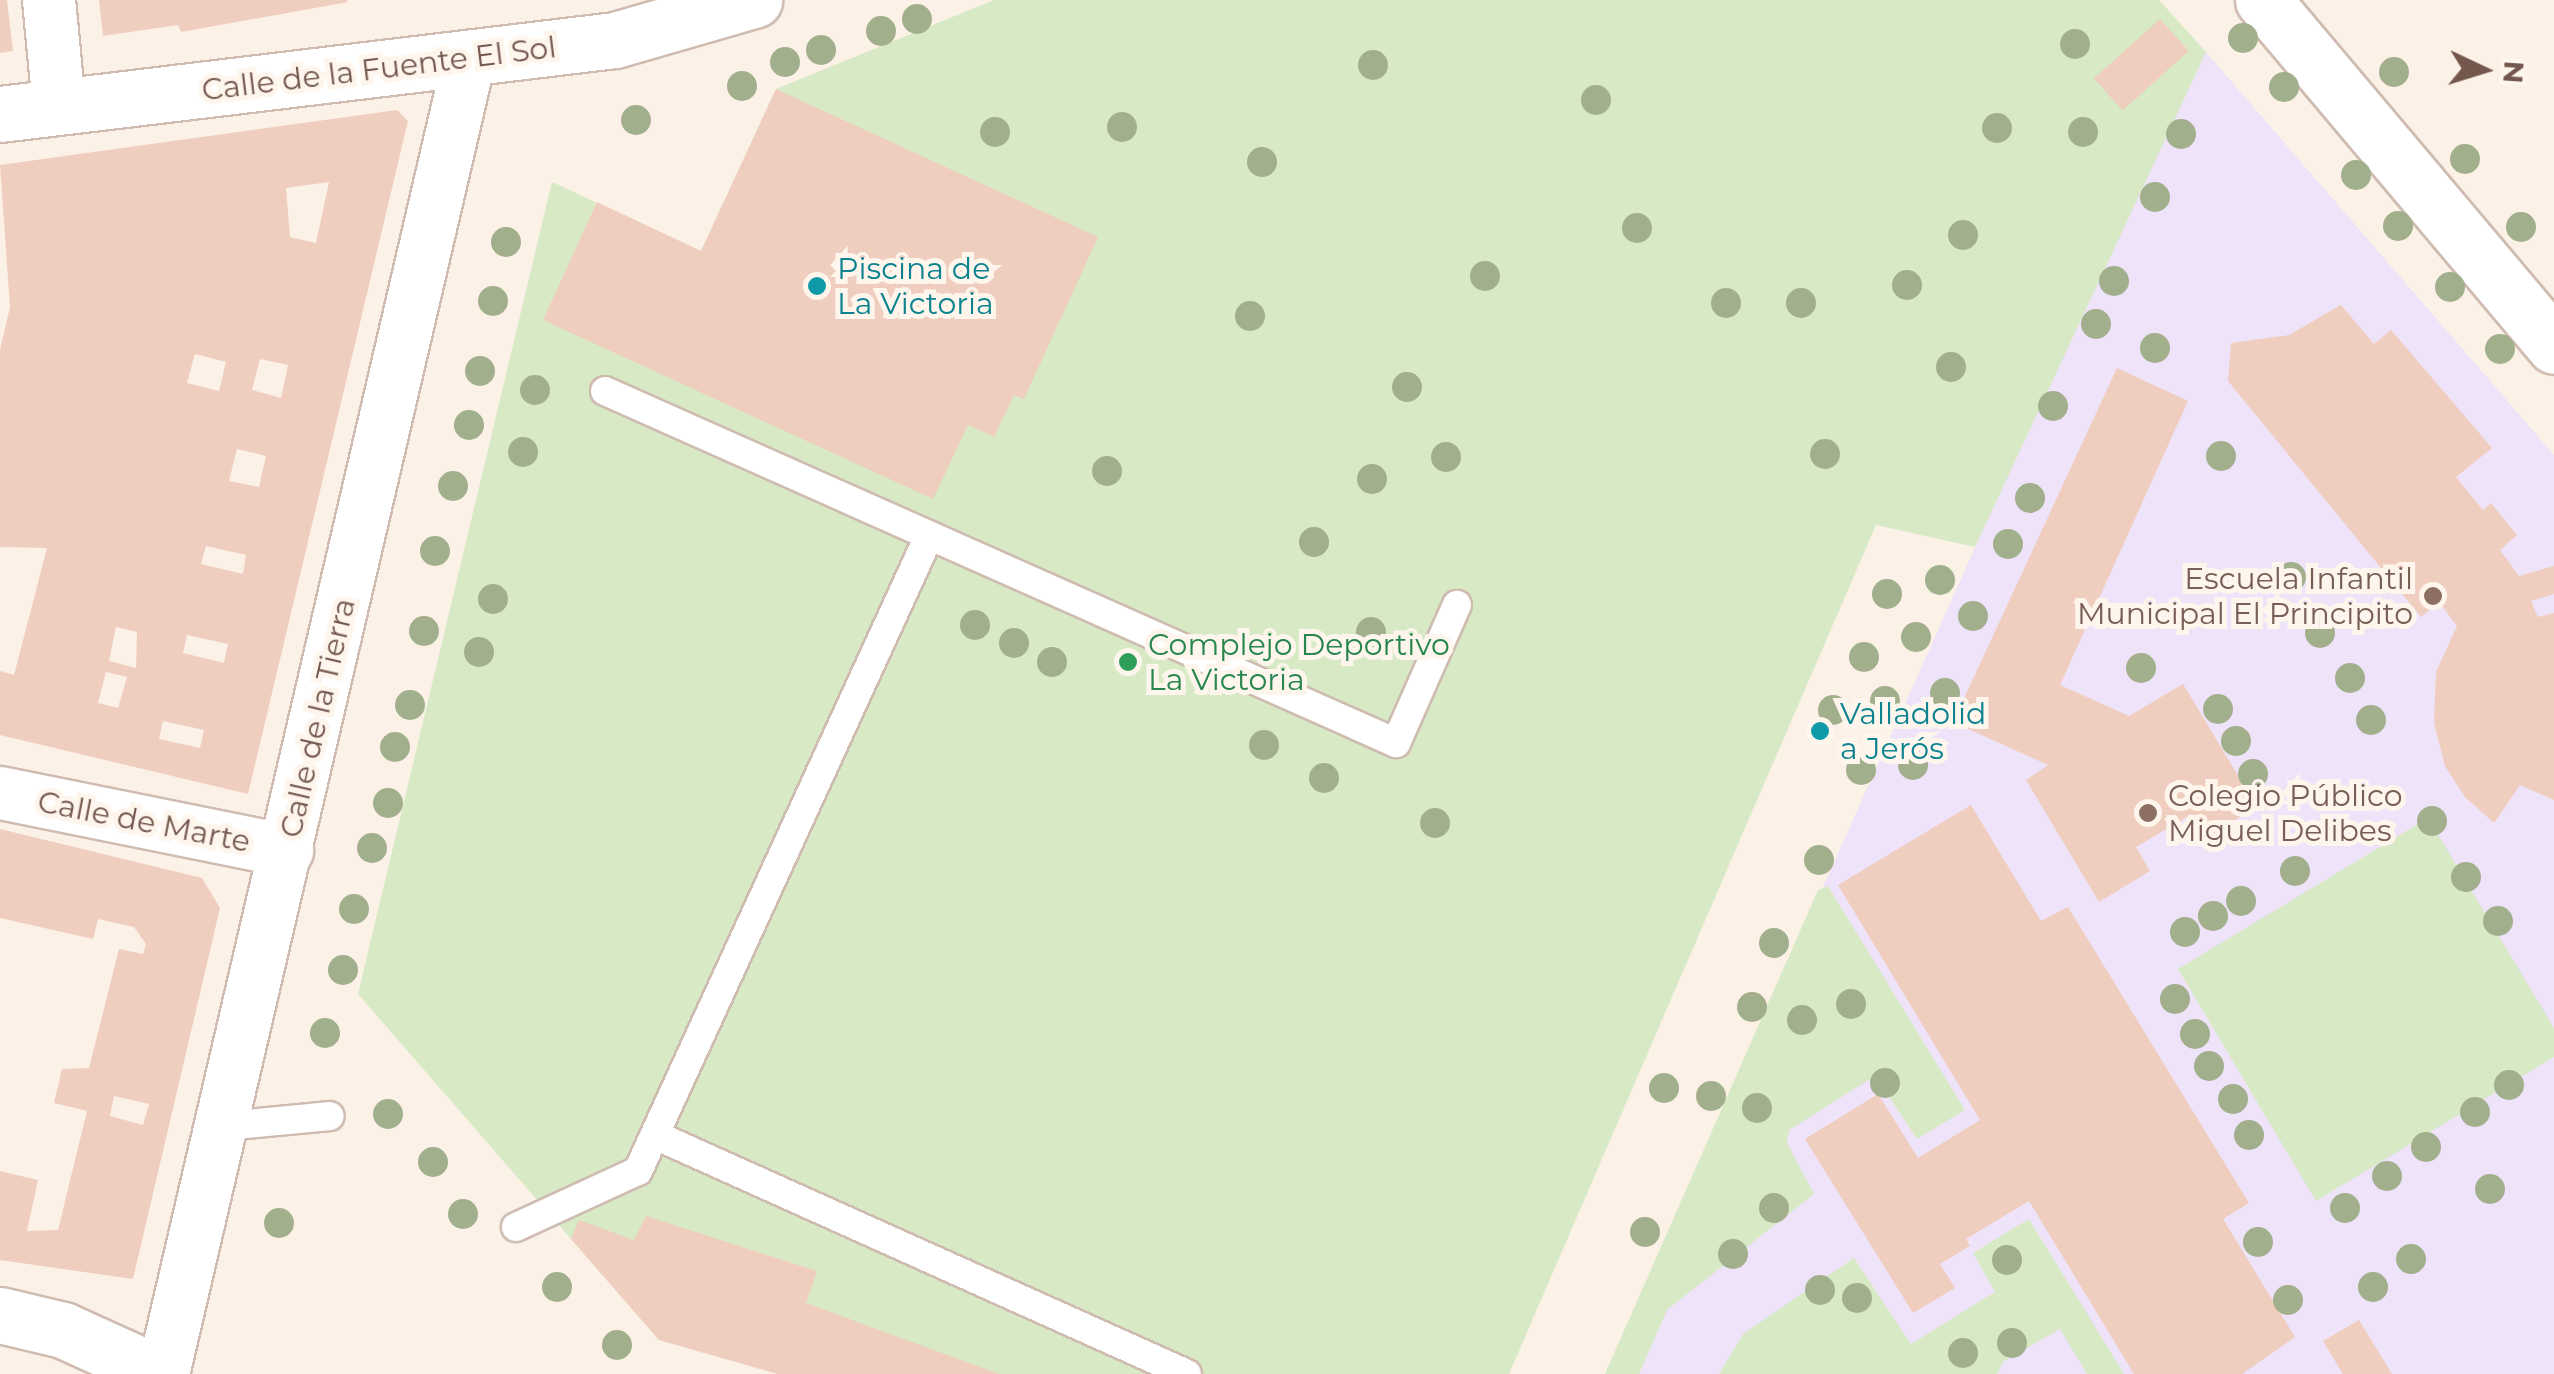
<!DOCTYPE html>
<meta charset="utf-8">
<style>
body{margin:0}
#map{position:relative;width:2554px;height:1374px;overflow:hidden;background:#fbf1e7;font-family:Montserrat,sans-serif}
div>[style]{position:absolute}
[style*='--x']{left:calc(var(--x)*1px);top:calc(var(--y)*1px);width:calc(var(--w)*1px);rotate:calc(var(--a)*1deg)}
.education>*{inset:0;background:#eee3f8}
.green>*{inset:0;background:#d7e9c5}
.building>*{inset:0;background:#f0cebf;transform-origin:0 0}
.roads{filter:drop-shadow(2px 0 #cfbbb0) drop-shadow(-2px 0 #cfbbb0) drop-shadow(0 2px #cfbbb0) drop-shadow(0 -2px #cfbbb0)}
.lane>*{height:28px;margin:-14px;padding:0 14px;transform-origin:14px;border-radius:14px;background:#fff}
.street>*{height:52px;margin:-26px;padding:0 26px;transform-origin:26px;border-radius:26px;background:#fff}
.secondary>*{height:55px;margin:-27.5px;padding:0 27.5px;transform-origin:27.5px;border-radius:27.5px;background:#fff}
.trees>*{width:30px;height:30px;margin:-15px;border-radius:50%;background:#a2af8d}
.dots>*{width:28px;height:28px;translate:-50% -50%;box-sizing:border-box;border:5px solid #fef6ed;border-radius:50%}
span{translate:-50% -50%;white-space:nowrap;text-align:center;line-height:1.15;-webkit-text-stroke:10px #fef6ed;paint-order:stroke}
.street-label{font-size:30px;color:#74574c}
.culture-label{font-size:30px;color:#0d838f}
.left{translate:0 -50%;text-align:left}
.education-label{font-size:30px;color:#785e54}
.right{translate:-100% -50%;text-align:right}
.leisure-label{font-size:30px;color:#27864d}
.north{position:absolute;left:2434px;top:20px;width:100px;height:100px;-webkit-text-stroke:8px #fef6ed;paint-order:stroke;rotate:94deg;font-size:28px;font-weight:700;line-height:40px;text-align:center;color:#74574c}
.north::after{content:'';display:block;margin:auto;width:35px;height:45px;background:#74574c;clip-path:polygon(50% 0,100% 100%,50% 72%,0 100%)}
</style>
<div id="map">
<div class="education">
<i style="clip-path:polygon(2206px 52px,2554px 455px,2554px 1374px,1605px 1374px,2110px 246px)"></i>
</div>
<div class="green">
<i style="clip-path:polygon(994px 0,2159px 0,2206px 52px,1975px 547px,1876px 525px,1509px 1374px,778px 1374px,659px 1340px,358px 994px,552px 182px,701px 251px,776px 89px)"></i>
<i style="clip-path:polygon(2428px 818px,2554px 1028px,2554px 1057px,2316px 1201px,2178px 969px)"></i>
<i style="clip-path:polygon(1828px 886px,1965px 1110px,1917px 1139px,1875px 1076px,1789px 1130px,1787px 1143px,1814px 1194px,1667px 1310px,1639px 1374px,1605px 1374px,1818px 890px)"></i>
<i style="clip-path:polygon(2029px 1219px,2124px 1374px,2087px 1374px,2060px 1329px,2004px 1361px,1997px 1374px,1719px 1374px,1743px 1334px,1854px 1258px,1911px 1344px,1995px 1292px,1973px 1253px)"></i>
</div>
<div class="building">
<i style="clip-path:polygon(0 0,7px 0,13px 51px,0 53px)"></i>
<i style="clip-path:polygon(99px 0,347px 0,348px 2px,181px 32px,178px 25px,103px 36px)"></i>
<i style="left:2160px;top:19px;width:43px;height:89px;rotate:48deg"></i>
<i style="clip-path:polygon(776px 89px,1098px 237px,1024px 399px,1014px 395px,994px 437px,968px 425px,933px 499px,543px 320px,597px 202px,701px 251px)"></i>
<i style="clip-path:polygon(evenodd,397px 110px,408px 121px,248px 794px,0 735px,0 671px,14px 675px,47px 548px,0 547px,0 350px,10px 307px,0 165px,397px 110px,329px 182px,316px 243px,290px 237px,286px 188px,329px 182px,397px 110px,195px 354px,226px 362px,219px 391px,187px 383px,195px 354px,397px 110px,260px 359px,288px 365px,281px 398px,252px 390px,260px 359px,397px 110px,237px 449px,266px 456px,259px 487px,229px 481px,237px 449px,397px 110px,206px 546px,246px 555px,243px 574px,201px 564px,206px 546px,397px 110px,116px 627px,137px 632px,136px 668px,109px 661px,116px 627px,397px 110px,187px 635px,228px 644px,224px 663px,183px 653px,187px 635px,397px 110px,106px 672px,127px 677px,118px 708px,98px 703px,106px 672px,397px 110px,163px 721px,204px 730px,200px 748px,159px 739px,163px 721px)"></i>
<i style="clip-path:polygon(2341px 305px,2374px 344px,2391px 330px,2492px 448px,2456px 477px,2483px 510px,2491px 503px,2517px 535px,2500px 550px,2519px 576px,2554px 566px,2554px 594px,2531px 601px,2538px 617px,2554px 613px,2554px 800px,2520px 785px,2494px 823px,2465px 797px,2445px 766px,2434px 723px,2436px 672px,2457px 626px,2439px 602px,2421px 617px,2228px 381px,2231px 343px,2289px 335px)"></i>
<i style="clip-path:polygon(2117px 368px,2188px 401px,2060px 685px,2129px 716px,2183px 684px,2257px 807px,2207px 837px,2192px 814px,2136px 847px,2150px 871px,2099px 902px,2026px 780px,2048px 765px,1953px 722px)"></i>
<i style="clip-path:polygon(1971px 805px,2041px 921px,2068px 907px,2249px 1203px,2223px 1219px,2295px 1337px,2242px 1374px,2134px 1374px,2029px 1201px,1966px 1239px,1970px 1246px,1940px 1264px,1955px 1288px,1913px 1313px,1805px 1139px,1878px 1094px,1918px 1158px,1980px 1120px,1838px 885px)"></i>
<i style="clip-path:polygon(evenodd,0 829px,202px 878px,220px 908px,133px 1279px,0 1260px,0 1171px,38px 1180px,27px 1231px,58px 1230px,87px 1111px,54px 1103px,62px 1069px,89px 1068px,119px 949px,143px 954px,146px 944px,134px 927px,98px 919px,93px 939px,0 918px,0 829px,114px 1096px,149px 1104px,143px 1125px,110px 1116px,114px 1096px)"></i>
<i style="clip-path:polygon(646px 1216px,817px 1271px,806px 1303px,999px 1374px,778px 1374px,659px 1340px,571px 1239px,579px 1220px,634px 1240px)"></i>
<i style="clip-path:polygon(2359px 1320px,2392px 1374px,2343px 1374px,2323px 1341px)"></i>
</div>
<div class="roads">
<div class="lane">
<i style="--x:605;--y:391;--w:866;--a:23.99"></i>
<i style="--x:1396;--y:743;--w:151;--a:-66.2"></i>
<i style="--x:225;--y:1126;--w:105;--a:-5.4"></i>
<i style="--x:655;--y:1135;--w:583;--a:24.19"></i>
<i style="--x:516;--y:1227;--w:134;--a:-24.7"></i>
<i style="--x:638;--y:1171;--w:699;--a:-65.38"></i>
</div>
<div class="street">
<i style="--x:49;--y:0;--w:106;--a:84.6"></i>
<i style="--x:0;--y:793;--w:293;--a:11.4"></i>
<i style="--x:163;--y:1374;--w:1349;--a:-76.89"></i>
</div>
<div class="secondary">
<i style="--x:2263;--y:0;--w:452;--a:49.9"></i>
<i style="--x:0;--y:114;--w:619;--a:-6.86"></i>
<i style="--x:615;--y:40;--w:145;--a:-16.1"></i>
<i style="--x:0;--y:1315;--w:65;--a:13.4"></i>
<i style="--x:63;--y:1330;--w:72;--a:24.4"></i>
<i style="--x:129;--y:1360;--w:18;--a:52"></i>
</div>
</div>
<div class="trees">
<i style="left:917px;top:19px"></i>
<i style="left:881px;top:31px"></i>
<i style="left:2243px;top:38px"></i>
<i style="left:2075px;top:44px"></i>
<i style="left:821px;top:50px"></i>
<i style="left:785px;top:62px"></i>
<i style="left:1373px;top:65px"></i>
<i style="left:2394px;top:72px"></i>
<i style="left:742px;top:86px"></i>
<i style="left:2284px;top:87px"></i>
<i style="left:1596px;top:100px"></i>
<i style="left:636px;top:120px"></i>
<i style="left:1122px;top:127px"></i>
<i style="left:1997px;top:128px"></i>
<i style="left:995px;top:132px"></i>
<i style="left:2083px;top:132px"></i>
<i style="left:2181px;top:134px"></i>
<i style="left:2465px;top:159px"></i>
<i style="left:1262px;top:162px"></i>
<i style="left:2356px;top:175px"></i>
<i style="left:2155px;top:197px"></i>
<i style="left:2398px;top:226px"></i>
<i style="left:2521px;top:227px"></i>
<i style="left:1637px;top:228px"></i>
<i style="left:1963px;top:235px"></i>
<i style="left:506px;top:242px"></i>
<i style="left:1485px;top:276px"></i>
<i style="left:2114px;top:281px"></i>
<i style="left:1907px;top:285px"></i>
<i style="left:2450px;top:287px"></i>
<i style="left:493px;top:301px"></i>
<i style="left:1726px;top:303px"></i>
<i style="left:1801px;top:303px"></i>
<i style="left:1250px;top:316px"></i>
<i style="left:2096px;top:324px"></i>
<i style="left:2155px;top:348px"></i>
<i style="left:2500px;top:349px"></i>
<i style="left:1951px;top:367px"></i>
<i style="left:480px;top:371px"></i>
<i style="left:1407px;top:387px"></i>
<i style="left:535px;top:390px"></i>
<i style="left:2053px;top:406px"></i>
<i style="left:469px;top:425px"></i>
<i style="left:523px;top:452px"></i>
<i style="left:1825px;top:454px"></i>
<i style="left:2221px;top:456px"></i>
<i style="left:1446px;top:457px"></i>
<i style="left:1107px;top:471px"></i>
<i style="left:1372px;top:479px"></i>
<i style="left:453px;top:486px"></i>
<i style="left:2030px;top:498px"></i>
<i style="left:1314px;top:542px"></i>
<i style="left:2008px;top:544px"></i>
<i style="left:435px;top:551px"></i>
<i style="left:2291px;top:577px"></i>
<i style="left:1940px;top:580px"></i>
<i style="left:1887px;top:594px"></i>
<i style="left:493px;top:599px"></i>
<i style="left:1973px;top:616px"></i>
<i style="left:975px;top:625px"></i>
<i style="left:424px;top:631px"></i>
<i style="left:1371px;top:632px"></i>
<i style="left:2320px;top:633px"></i>
<i style="left:1916px;top:637px"></i>
<i style="left:1014px;top:643px"></i>
<i style="left:479px;top:652px"></i>
<i style="left:1864px;top:657px"></i>
<i style="left:1052px;top:662px"></i>
<i style="left:2141px;top:668px"></i>
<i style="left:2350px;top:678px"></i>
<i style="left:1945px;top:693px"></i>
<i style="left:1885px;top:701px"></i>
<i style="left:410px;top:705px"></i>
<i style="left:2218px;top:709px"></i>
<i style="left:1833px;top:710px"></i>
<i style="left:2371px;top:720px"></i>
<i style="left:2236px;top:741px"></i>
<i style="left:1264px;top:745px"></i>
<i style="left:395px;top:747px"></i>
<i style="left:1913px;top:765px"></i>
<i style="left:1861px;top:770px"></i>
<i style="left:2253px;top:774px"></i>
<i style="left:1324px;top:778px"></i>
<i style="left:388px;top:803px"></i>
<i style="left:2432px;top:821px"></i>
<i style="left:1435px;top:823px"></i>
<i style="left:372px;top:848px"></i>
<i style="left:1819px;top:860px"></i>
<i style="left:2295px;top:871px"></i>
<i style="left:2466px;top:877px"></i>
<i style="left:2241px;top:901px"></i>
<i style="left:354px;top:909px"></i>
<i style="left:2213px;top:916px"></i>
<i style="left:2498px;top:921px"></i>
<i style="left:2185px;top:932px"></i>
<i style="left:1774px;top:943px"></i>
<i style="left:343px;top:970px"></i>
<i style="left:2175px;top:999px"></i>
<i style="left:1851px;top:1004px"></i>
<i style="left:1752px;top:1007px"></i>
<i style="left:1802px;top:1020px"></i>
<i style="left:325px;top:1033px"></i>
<i style="left:2195px;top:1034px"></i>
<i style="left:2209px;top:1066px"></i>
<i style="left:1885px;top:1083px"></i>
<i style="left:2509px;top:1085px"></i>
<i style="left:1664px;top:1088px"></i>
<i style="left:1711px;top:1096px"></i>
<i style="left:2233px;top:1099px"></i>
<i style="left:1757px;top:1108px"></i>
<i style="left:2475px;top:1112px"></i>
<i style="left:388px;top:1114px"></i>
<i style="left:2249px;top:1135px"></i>
<i style="left:2426px;top:1147px"></i>
<i style="left:433px;top:1162px"></i>
<i style="left:2387px;top:1176px"></i>
<i style="left:2490px;top:1189px"></i>
<i style="left:1774px;top:1208px"></i>
<i style="left:2345px;top:1208px"></i>
<i style="left:463px;top:1214px"></i>
<i style="left:279px;top:1223px"></i>
<i style="left:1645px;top:1232px"></i>
<i style="left:2258px;top:1242px"></i>
<i style="left:1733px;top:1254px"></i>
<i style="left:2411px;top:1259px"></i>
<i style="left:2007px;top:1260px"></i>
<i style="left:557px;top:1287px"></i>
<i style="left:2373px;top:1287px"></i>
<i style="left:1820px;top:1290px"></i>
<i style="left:1857px;top:1298px"></i>
<i style="left:2288px;top:1300px"></i>
<i style="left:2012px;top:1343px"></i>
<i style="left:617px;top:1345px"></i>
<i style="left:1963px;top:1353px"></i>
</div>
<div class="dots">
<i style="left:817px;top:286px;background:#0f9aa8"></i>
<i style="left:2433px;top:596px;background:#8d6e63"></i>
<i style="left:1128px;top:662px;background:#2e9e5b"></i>
<i style="left:1820px;top:731px;background:#0f9aa8"></i>
<i style="left:2148px;top:813px;background:#8d6e63"></i>
</div>
<div class="street-label">
<span style="left:379px;top:69px;rotate:-7deg">Calle de la Fuente El Sol</span>
<span style="left:318px;top:718px;rotate:-77deg">Calle de la Tierra</span>
<span style="left:144px;top:822px;rotate:11deg">Calle de Marte</span>
</div>
<div class="culture-label">
<span class="left" style="left:837px;top:286px">Piscina de<br>La Victoria</span>
<span class="left" style="left:1840px;top:731px">Valladolid<br>a Jerós</span>
</div>
<div class="education-label">
<span class="right" style="left:2413px;top:596px">Escuela Infantil<br>Municipal El Principito</span>
<span class="left" style="left:2168px;top:813px">Colegio Público<br>Miguel Delibes</span>
</div>
<div class="leisure-label">
<span class="left" style="left:1148px;top:662px">Complejo Deportivo<br>La Victoria</span>
</div>
<div class="north">N</div>
</div>
